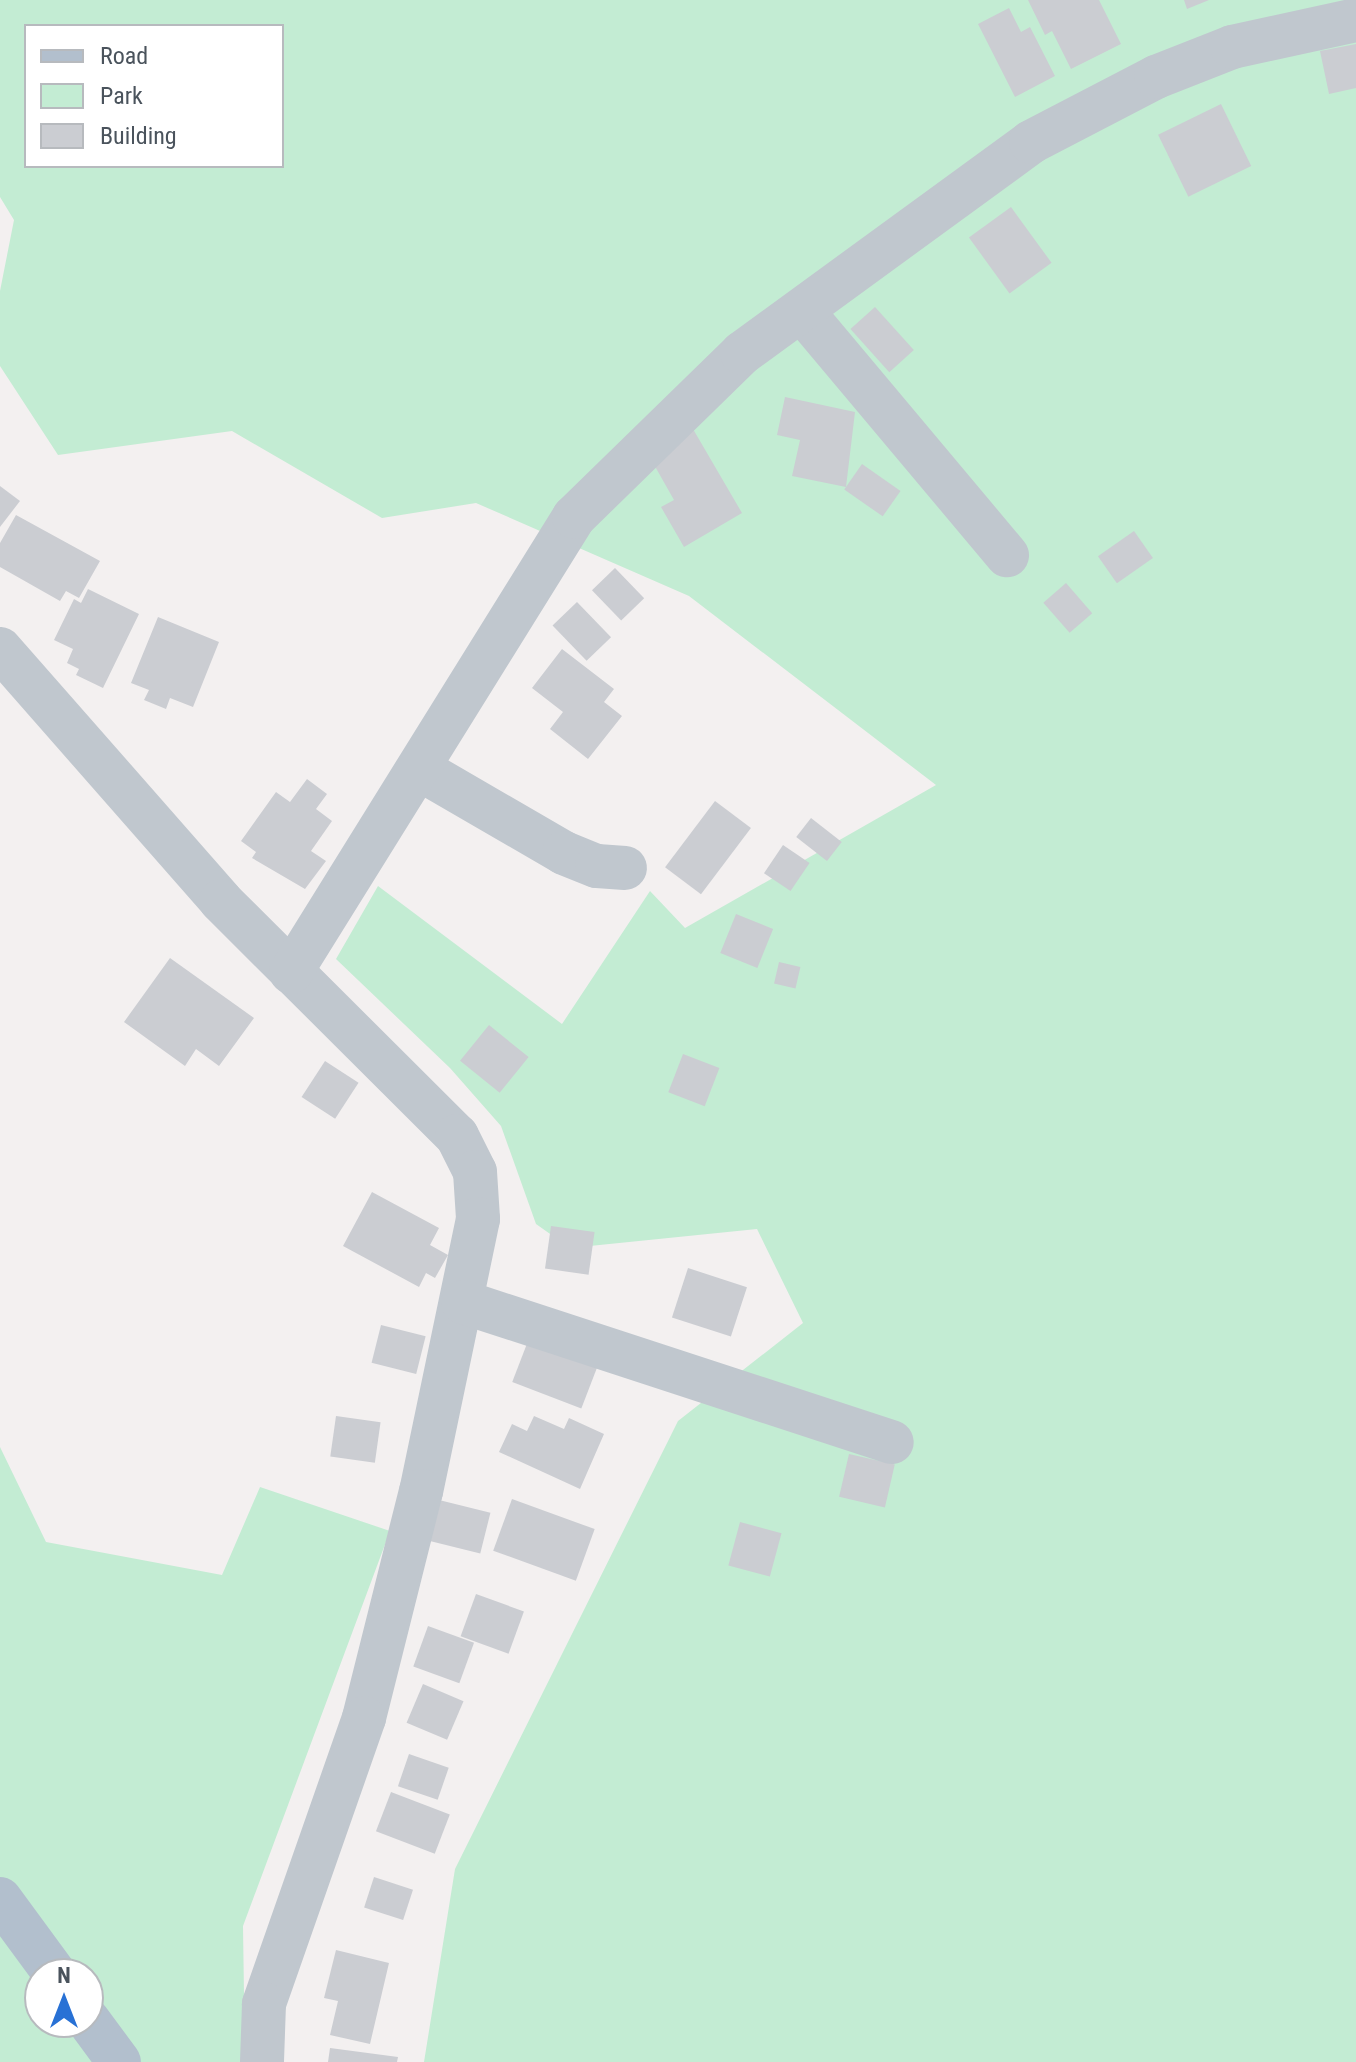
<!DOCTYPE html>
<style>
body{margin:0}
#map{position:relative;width:1356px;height:2062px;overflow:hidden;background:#f3f0f0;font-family:"Roboto Condensed",sans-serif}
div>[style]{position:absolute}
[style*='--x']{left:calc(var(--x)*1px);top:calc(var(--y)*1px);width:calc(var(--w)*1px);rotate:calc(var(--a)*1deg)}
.green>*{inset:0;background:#c3ecd3}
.building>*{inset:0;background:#cbcdd2;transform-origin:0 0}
.minor>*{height:44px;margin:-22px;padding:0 22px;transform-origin:22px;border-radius:22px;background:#c0c7ce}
.major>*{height:44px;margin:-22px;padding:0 22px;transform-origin:22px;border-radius:22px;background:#b2bfcd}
span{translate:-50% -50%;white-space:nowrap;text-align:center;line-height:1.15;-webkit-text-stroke:7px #fff;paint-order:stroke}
.legend{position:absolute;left:24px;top:24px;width:260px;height:144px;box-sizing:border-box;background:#fff;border:2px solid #b7babe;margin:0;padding:10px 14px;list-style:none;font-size:24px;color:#4a535c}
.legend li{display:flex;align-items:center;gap:16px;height:40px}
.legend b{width:40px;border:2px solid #b7babe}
.north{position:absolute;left:24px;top:1958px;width:80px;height:80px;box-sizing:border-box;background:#fff;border:2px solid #b7babe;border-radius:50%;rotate:0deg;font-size:22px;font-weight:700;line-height:32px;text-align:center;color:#4a535c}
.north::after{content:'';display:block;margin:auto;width:28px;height:36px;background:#2871d5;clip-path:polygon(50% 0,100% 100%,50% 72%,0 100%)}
</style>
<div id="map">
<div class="green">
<i style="clip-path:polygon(evenodd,0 0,1356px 0,1356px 2062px,424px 2062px,455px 1869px,678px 1421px,803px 1323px,757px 1229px,570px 1248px,536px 1224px,501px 1126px,450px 1068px,336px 959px,378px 886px,562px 1024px,650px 891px,685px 928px,936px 785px,689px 596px,476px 503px,382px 518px,232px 431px,58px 455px,0 366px,0 291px,14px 220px,0 197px,0 0,26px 26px,282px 26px,282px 166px,26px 166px,26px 26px)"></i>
<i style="clip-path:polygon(evenodd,0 1447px,46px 1542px,222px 1575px,260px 1487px,390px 1531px,243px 1926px,245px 2062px,0 2062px,0 1447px,40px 1974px,88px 1974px,88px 2022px,40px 2022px,40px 1974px)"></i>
</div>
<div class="building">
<i style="clip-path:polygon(1028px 0,1099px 0,1121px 44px,1071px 69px,1052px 31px,1045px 35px)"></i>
<i style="clip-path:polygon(1184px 0,1209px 0,1187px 9px)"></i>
<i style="clip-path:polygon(1009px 8px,1021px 32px,1030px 27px,1055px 76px,1015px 97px,978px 24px)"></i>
<i style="clip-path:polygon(1356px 44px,1356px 88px,1329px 94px,1320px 51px)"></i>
<i style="left:1221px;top:104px;width:69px;height:70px;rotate:64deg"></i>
<i style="left:1011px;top:207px;width:69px;height:52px;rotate:54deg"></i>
<i style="left:875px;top:307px;width:58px;height:33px;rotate:48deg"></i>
<i style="clip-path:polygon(785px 397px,855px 412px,846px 487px,792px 476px,800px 440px,777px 435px)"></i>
<i style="clip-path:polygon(693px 429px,742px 513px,684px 547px,661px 507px,674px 500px,648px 454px)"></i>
<i style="left:862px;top:464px;width:47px;height:31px;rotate:35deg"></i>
<i style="clip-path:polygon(0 486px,20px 501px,0 527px)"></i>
<i style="clip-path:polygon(16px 515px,100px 561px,79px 598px,66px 591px,60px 601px,0 567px,0 543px)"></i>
<i style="left:1134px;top:531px;width:33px;height:44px;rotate:55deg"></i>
<i style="left:615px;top:568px;width:42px;height:32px;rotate:46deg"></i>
<i style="left:1066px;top:583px;width:40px;height:30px;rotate:49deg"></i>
<i style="clip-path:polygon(88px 589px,139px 614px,103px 688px,76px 675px,79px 669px,67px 663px,73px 649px,54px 640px,74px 599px,81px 603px)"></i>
<i style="left:577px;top:602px;width:49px;height:34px;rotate:46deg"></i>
<i style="clip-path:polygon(158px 617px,219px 642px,193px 707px,170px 698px,166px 709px,144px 700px,149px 690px,131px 683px)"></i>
<i style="clip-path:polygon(562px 649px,614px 689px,604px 702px,622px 716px,588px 759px,550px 729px,563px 712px,532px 688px)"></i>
<i style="clip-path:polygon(307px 779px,327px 794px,316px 809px,332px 821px,311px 851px,326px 861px,305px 889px,252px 858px,256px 852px,241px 841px,276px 792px,290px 802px)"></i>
<i style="left:715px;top:801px;width:45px;height:83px;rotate:37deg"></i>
<i style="left:811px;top:818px;width:39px;height:24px;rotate:38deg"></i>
<i style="left:783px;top:845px;width:32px;height:34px;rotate:34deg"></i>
<i style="left:736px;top:914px;width:40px;height:42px;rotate:22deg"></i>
<i style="clip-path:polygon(170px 958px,254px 1018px,219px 1066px,196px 1049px,185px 1066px,124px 1022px)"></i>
<i style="left:779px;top:962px;width:22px;height:22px;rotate:13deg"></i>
<i style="left:489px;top:1025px;width:51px;height:46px;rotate:39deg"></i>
<i style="left:683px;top:1054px;width:39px;height:41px;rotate:21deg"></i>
<i style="left:325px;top:1061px;width:40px;height:43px;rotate:33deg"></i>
<i style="clip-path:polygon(372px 1192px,439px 1228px,430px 1245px,448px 1255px,435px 1278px,426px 1273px,419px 1287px,343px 1246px)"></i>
<i style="left:551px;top:1226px;width:44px;height:43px;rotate:8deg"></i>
<i style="left:688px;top:1268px;width:62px;height:52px;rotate:18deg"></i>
<i style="left:381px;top:1325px;width:46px;height:39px;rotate:14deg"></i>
<i style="left:528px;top:1341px;width:74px;height:44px;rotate:21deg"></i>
<i style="left:336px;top:1416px;width:45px;height:41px;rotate:8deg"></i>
<i style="clip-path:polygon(534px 1416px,564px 1429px,569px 1418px,604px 1434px,580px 1489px,499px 1452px,512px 1424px,527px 1431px)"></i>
<i style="left:849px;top:1454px;width:47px;height:44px;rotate:13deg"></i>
<i style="left:512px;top:1499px;width:88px;height:55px;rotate:20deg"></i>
<i style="left:439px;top:1500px;width:53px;height:42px;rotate:14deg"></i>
<i style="left:740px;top:1522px;width:43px;height:45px;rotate:15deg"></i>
<i style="left:476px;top:1594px;width:51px;height:45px;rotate:20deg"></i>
<i style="left:428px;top:1626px;width:49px;height:43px;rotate:20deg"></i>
<i style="left:423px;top:1684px;width:44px;height:42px;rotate:23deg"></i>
<i style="left:409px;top:1754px;width:42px;height:34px;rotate:19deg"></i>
<i style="left:391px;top:1792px;width:63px;height:42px;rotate:21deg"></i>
<i style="left:374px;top:1877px;width:41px;height:32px;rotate:18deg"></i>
<i style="clip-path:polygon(336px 1950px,389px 1963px,370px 2044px,330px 2035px,338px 2001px,324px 1998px)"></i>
<i style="clip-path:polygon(330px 2048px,398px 2057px,397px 2062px,328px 2062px)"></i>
</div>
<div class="minor">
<i style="--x:802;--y:311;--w:319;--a:50"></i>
<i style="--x:0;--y:649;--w:335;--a:48.7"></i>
<i style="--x:221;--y:901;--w:333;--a:44.9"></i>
<i style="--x:457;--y:1136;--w:40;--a:63.4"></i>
<i style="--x:475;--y:1172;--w:47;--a:86.3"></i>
<i style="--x:478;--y:1219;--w:278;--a:101.8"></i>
<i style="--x:421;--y:1491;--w:234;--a:104.1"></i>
<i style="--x:364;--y:1718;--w:303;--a:109.3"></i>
<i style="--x:264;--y:2004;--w:58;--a:92"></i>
<i style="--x:421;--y:770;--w:165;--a:30.1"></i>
<i style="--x:564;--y:853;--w:35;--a:22"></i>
<i style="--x:597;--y:866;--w:28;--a:4"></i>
<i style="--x:291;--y:972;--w:536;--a:-58.12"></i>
<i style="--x:574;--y:517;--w:235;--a:-44.3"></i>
<i style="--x:742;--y:353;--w:358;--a:-36.1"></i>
<i style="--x:1031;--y:142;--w:141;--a:-27.5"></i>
<i style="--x:1156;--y:77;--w:82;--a:-21.5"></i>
<i style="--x:1232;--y:47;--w:127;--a:-12.3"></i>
<i style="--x:463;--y:1302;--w:451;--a:18.1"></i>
</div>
<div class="major">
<i style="--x:0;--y:1899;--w:93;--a:53.7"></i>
<i style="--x:88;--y:2020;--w:52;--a:53.6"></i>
</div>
<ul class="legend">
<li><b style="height:10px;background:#b2bfcd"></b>Road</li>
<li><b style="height:22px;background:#c3ecd3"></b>Park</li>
<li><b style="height:22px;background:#cbcdd2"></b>Building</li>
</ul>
<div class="north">N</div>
</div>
